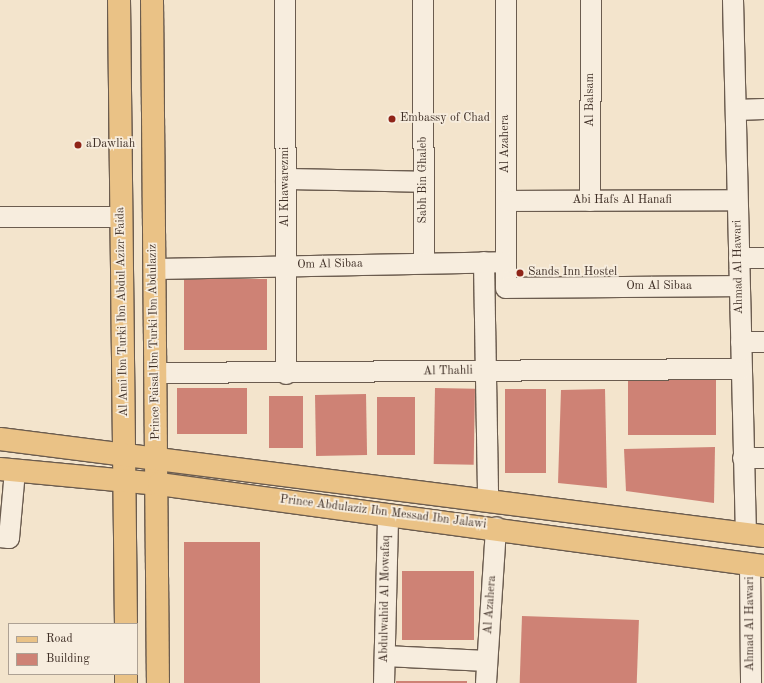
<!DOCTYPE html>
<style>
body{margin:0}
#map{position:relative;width:764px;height:683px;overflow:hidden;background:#f3e4cc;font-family:"Old Standard TT",serif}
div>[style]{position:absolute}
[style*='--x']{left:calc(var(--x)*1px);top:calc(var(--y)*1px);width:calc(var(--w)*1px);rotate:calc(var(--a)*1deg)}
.building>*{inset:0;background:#ce8275;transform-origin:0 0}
.roads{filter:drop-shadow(1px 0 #6b5c4f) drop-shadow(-1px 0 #6b5c4f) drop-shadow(0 1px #6b5c4f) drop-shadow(0 -1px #6b5c4f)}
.minor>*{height:20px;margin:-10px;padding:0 10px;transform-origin:10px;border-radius:10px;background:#f7edde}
.major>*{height:22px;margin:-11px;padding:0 11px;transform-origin:11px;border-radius:11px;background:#eac286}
.dots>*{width:11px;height:11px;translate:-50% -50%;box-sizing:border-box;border:2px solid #f7edde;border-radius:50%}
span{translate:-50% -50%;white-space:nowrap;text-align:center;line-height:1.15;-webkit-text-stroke:3.5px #f7edde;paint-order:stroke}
.street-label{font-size:12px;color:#3e2e25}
.poi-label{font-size:12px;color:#3e2e25}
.left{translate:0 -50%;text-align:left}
.legend{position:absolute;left:8px;top:623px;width:130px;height:52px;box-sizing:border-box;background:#f7edde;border:1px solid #ada194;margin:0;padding:5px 7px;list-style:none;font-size:12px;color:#3e2e25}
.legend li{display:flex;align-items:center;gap:8px;height:20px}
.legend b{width:20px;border:1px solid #ada194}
</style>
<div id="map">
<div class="building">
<i style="left:267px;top:279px;width:71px;height:83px;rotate:90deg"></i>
<i style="left:716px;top:379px;width:56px;height:88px;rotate:90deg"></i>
<i style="left:247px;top:388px;width:46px;height:70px;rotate:90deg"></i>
<i style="left:435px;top:388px;width:40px;height:76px;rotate:1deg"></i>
<i style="left:505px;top:389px;width:41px;height:84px"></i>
<i style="clip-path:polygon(605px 389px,607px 488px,558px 483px,561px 390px)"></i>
<i style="left:366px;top:394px;width:61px;height:51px;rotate:89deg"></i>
<i style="left:269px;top:396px;width:34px;height:52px"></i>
<i style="left:377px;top:397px;width:38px;height:58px"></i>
<i style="clip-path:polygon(715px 447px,714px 503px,626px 491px,624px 449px)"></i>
<i style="left:184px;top:542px;width:76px;height:141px"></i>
<i style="left:474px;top:571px;width:69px;height:72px;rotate:90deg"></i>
<i style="left:522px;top:616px;width:117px;height:67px;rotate:2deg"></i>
<i style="left:396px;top:681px;width:71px;height:2px"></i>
</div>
<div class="roads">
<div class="minor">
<i style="--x:285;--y:0;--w:374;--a:89.8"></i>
<i style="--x:423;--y:0;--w:263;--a:89.8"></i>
<i style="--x:506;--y:0;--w:288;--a:90"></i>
<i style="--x:506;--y:288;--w:233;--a:-0.5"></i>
<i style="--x:733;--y:0;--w:534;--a:88.61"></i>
<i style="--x:736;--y:110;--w:28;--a:-2"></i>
<i style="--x:286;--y:179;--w:138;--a:1.2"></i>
<i style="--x:506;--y:201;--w:231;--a:-0.2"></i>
<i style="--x:590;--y:201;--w:201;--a:-89.7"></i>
<i style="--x:0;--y:217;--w:122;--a:0"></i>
<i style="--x:739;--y:258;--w:25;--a:0"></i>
<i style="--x:484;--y:262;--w:237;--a:89"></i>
<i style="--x:154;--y:269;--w:352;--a:-1.1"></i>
<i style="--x:741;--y:342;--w:23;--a:0"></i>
<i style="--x:155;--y:373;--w:586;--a:-0.39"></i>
<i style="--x:743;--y:458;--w:21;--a:0"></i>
<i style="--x:0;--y:537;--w:9;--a:6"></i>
<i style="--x:9;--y:538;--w:67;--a:-84.9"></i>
<i style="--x:750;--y:564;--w:119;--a:89.5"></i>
<i style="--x:385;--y:656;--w:102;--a:2.8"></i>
<i style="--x:384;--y:683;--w:168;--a:-88.6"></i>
<i style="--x:486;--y:683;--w:156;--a:-86.3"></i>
</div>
<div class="major">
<i style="--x:119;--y:0;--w:624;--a:89.36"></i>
<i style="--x:152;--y:0;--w:683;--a:89.5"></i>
<i style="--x:0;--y:439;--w:770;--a:7.24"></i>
<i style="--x:0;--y:469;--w:160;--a:5.4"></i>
<i style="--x:159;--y:484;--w:611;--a:7.72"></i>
<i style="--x:126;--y:674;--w:9;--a:90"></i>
</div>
</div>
<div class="dots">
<i style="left:392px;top:119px;background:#8f2418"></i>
<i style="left:78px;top:145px;background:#8f2418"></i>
<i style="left:520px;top:273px;background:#8f2418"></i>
</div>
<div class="street-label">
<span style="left:591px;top:100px;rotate:-90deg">Al Balsam</span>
<span style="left:506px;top:144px;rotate:-90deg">Al Azahera</span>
<span style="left:424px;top:180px;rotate:-90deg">Sabh Bin Ghaleb</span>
<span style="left:286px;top:187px;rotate:-90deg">Al Khawarezmi</span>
<span style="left:622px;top:201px">Abi Hafs Al Hanafi</span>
<span style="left:330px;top:265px;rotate:-1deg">Om Al Sibaa</span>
<span style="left:739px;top:267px;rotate:-91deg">Ahmad Al Hawari</span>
<span style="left:659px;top:287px">Om Al Sibaa</span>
<span style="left:123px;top:312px;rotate:-91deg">Al Ami Ibn Turki Ibn Abdul Azizr Faida</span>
<span style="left:155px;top:342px;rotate:-91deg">Prince Faisal Ibn Turki Ibn Abdulaziz</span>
<span style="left:448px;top:372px;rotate:-1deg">Al Thahli</span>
<span style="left:383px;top:513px;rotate:7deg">Prince Abdulaziz Ibn Messad Ibn Jalawi</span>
<span style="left:386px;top:599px;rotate:-89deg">Abdulwahid Al Mowafaq</span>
<span style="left:491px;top:605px;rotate:-86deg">Al Azahera</span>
<span style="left:751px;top:624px;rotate:-90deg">Ahmad Al Hawari</span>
</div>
<div class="poi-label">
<span class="left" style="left:400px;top:119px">Embassy of Chad</span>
<span class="left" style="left:86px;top:145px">aDawliah</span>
<span class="left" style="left:528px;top:273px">Sands Inn Hostel</span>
</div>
<ul class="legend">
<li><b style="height:5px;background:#eac286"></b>Road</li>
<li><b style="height:11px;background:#ce8275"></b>Building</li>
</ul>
</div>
